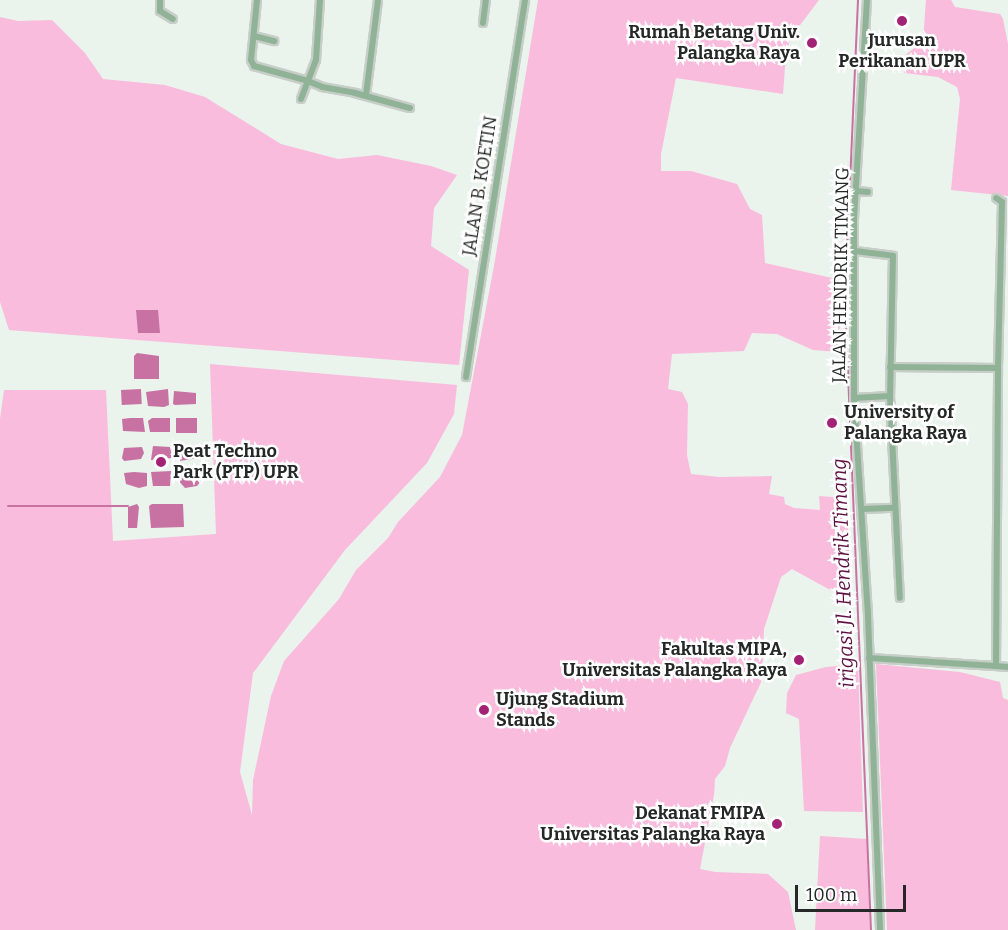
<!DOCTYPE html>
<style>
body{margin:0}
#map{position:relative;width:1008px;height:930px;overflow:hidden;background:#eaf3ec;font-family:Bitter,serif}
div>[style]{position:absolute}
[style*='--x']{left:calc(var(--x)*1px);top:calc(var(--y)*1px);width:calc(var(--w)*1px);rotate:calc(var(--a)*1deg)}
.green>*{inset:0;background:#f9bcdc}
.water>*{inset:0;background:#c872a3;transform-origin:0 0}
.stream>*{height:2px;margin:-1px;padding:0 1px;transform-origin:1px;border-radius:1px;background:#c872a3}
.roads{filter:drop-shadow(2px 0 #c7cec8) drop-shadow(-2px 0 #c7cec8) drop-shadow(0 2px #c7cec8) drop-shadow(0 -2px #c7cec8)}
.minor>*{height:6px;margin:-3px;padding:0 3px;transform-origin:3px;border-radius:3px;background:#90b398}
.dots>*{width:16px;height:16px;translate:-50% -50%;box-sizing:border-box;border:3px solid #fff;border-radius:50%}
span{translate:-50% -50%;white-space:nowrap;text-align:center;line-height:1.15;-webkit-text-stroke:5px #fff;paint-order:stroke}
.poi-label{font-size:18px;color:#252826;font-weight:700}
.right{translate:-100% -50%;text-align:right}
.left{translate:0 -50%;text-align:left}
.street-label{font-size:18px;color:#252826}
.water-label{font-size:20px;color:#5d0f42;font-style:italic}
.scale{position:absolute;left:795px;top:885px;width:111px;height:27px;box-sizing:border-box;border:3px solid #252826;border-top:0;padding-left:8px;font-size:18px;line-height:21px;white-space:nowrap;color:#252826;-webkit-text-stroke:4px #fff;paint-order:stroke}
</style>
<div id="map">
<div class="green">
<i style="clip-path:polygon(538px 0,819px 0,791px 37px,786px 54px,783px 94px,676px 78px,661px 154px,661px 171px,691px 171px,737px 184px,750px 209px,762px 215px,765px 263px,841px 280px,839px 352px,813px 350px,777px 334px,752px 333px,744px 351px,672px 354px,668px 389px,682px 392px,688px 404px,687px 455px,691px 474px,719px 477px,772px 476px,769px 494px,784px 497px,785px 504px,794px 508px,820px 510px,819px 496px,846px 498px,852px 602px,792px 569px,781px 577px,764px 629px,762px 680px,730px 748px,725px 766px,715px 779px,714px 795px,700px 869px,715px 872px,768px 874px,788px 892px,796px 930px,0 930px,0 419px,4px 390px,106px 390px,113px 541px,216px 534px,210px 364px,457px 385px,454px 414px,427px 463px,345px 550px,253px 673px,240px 772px,252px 815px,253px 780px,271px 696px,284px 661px,339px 599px,356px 570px,388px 538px,398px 522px,440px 477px,462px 435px,494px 266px)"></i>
<i style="clip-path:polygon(926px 0,951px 0,955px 7px,1000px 14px,1003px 19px,1008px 44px,1008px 196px,951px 190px,960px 99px,957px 87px,938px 77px,904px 73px,903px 57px,923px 41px)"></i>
<i style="clip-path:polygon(0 17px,18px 21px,52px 20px,85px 53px,103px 79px,165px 85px,205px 97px,281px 144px,338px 159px,377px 155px,431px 166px,457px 175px,434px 208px,431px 246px,469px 270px,459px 365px,9px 330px,0 302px)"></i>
<i style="clip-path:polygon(858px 664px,863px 812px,804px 811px,799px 719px,786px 713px,787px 693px,796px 675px,826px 667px)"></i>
<i style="clip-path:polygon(876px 664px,960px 672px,1000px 682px,1003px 698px,1008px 700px,1008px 930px,887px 930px)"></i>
<i style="clip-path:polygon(820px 836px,867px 839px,870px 930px,815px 930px)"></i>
</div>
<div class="water">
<i style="clip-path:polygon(136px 310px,158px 310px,160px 333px,138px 333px)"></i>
<i style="clip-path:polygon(137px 353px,159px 356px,159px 379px,134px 379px,134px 356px)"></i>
<i style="clip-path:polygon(168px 389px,169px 405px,164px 407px,148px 406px,146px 392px)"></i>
<i style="left:121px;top:390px;width:20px;height:15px;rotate:-3deg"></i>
<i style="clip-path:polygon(174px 391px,196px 393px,196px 404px,175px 405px,173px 404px)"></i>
<i style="clip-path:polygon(130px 418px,143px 418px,145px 432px,123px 431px,122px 419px)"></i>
<i style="clip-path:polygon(152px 418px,170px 418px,170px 432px,150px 432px,148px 421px)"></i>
<i style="left:176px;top:418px;width:21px;height:15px"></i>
<i style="left:197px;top:445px;width:13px;height:21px;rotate:81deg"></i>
<i style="clip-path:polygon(153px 446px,170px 447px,172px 458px,151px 460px)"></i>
<i style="clip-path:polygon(142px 447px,144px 453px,141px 459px,124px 461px,122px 458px,124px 448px)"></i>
<i style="clip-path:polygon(171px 471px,170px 486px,153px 486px,151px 472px)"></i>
<i style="clip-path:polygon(134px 472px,147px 473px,147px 486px,139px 488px,126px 484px,124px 473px)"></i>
<i style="clip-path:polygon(197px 473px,201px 481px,197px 486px,185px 488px,177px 479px,180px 474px)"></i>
<i style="clip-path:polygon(137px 504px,139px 507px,137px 528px,128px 528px,128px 507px)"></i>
<i style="clip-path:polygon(152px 504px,183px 504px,184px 527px,151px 528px,149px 506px)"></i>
</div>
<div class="stream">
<i style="--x:858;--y:0;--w:300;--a:92.5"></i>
<i style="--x:845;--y:300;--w:631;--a:87.64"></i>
<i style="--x:8;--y:506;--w:120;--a:0"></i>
</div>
<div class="roads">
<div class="minor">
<i style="--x:160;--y:0;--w:11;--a:90"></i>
<i style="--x:160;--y:11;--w:15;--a:32"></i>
<i style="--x:257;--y:0;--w:60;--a:95.7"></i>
<i style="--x:251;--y:60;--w:7;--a:63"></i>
<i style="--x:254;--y:66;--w:56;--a:15.5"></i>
<i style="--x:308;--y:81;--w:15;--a:23"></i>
<i style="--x:322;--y:87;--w:34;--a:10"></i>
<i style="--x:355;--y:93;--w:57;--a:15.3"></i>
<i style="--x:867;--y:0;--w:220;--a:93.4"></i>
<i style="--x:854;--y:220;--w:178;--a:90"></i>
<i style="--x:854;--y:398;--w:218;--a:86.3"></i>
<i style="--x:868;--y:616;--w:314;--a:87.8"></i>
<i style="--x:483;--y:23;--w:23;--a:-83"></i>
<i style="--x:254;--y:36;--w:21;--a:14"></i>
<i style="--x:366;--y:95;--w:96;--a:-82.8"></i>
<i style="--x:301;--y:99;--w:42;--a:-69"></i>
<i style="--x:316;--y:60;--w:60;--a:-86.2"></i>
<i style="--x:856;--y:191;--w:12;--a:5"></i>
<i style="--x:855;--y:251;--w:38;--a:7"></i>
<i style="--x:893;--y:256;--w:140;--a:91.2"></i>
<i style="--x:890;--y:396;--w:202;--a:87.2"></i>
<i style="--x:890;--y:367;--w:108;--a:0.5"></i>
<i style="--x:466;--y:377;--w:382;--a:-81.1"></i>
<i style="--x:854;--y:398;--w:36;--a:-3"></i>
<i style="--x:862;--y:509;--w:33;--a:-2"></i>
<i style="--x:869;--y:658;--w:127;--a:3.6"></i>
<i style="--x:996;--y:666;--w:298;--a:-89.6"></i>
<i style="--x:998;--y:368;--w:166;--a:-88.6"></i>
<i style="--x:1002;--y:202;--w:7;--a:-146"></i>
<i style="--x:996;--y:666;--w:12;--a:5"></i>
</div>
</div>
<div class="dots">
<i style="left:902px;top:21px;background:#a22376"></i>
<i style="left:812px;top:43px;background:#a22376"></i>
<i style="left:832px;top:423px;background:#a22376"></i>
<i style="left:161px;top:462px;background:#a22376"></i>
<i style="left:799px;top:660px;background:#a22376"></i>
<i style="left:484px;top:710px;background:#a22376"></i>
<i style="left:777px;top:824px;background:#a22376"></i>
</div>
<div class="poi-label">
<span class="right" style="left:800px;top:43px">Rumah Betang Univ.<br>Palangka Raya</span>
<span style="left:902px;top:51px">Jurusan<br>Perikanan UPR</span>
<span class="left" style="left:844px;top:423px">University of<br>Palangka Raya</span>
<span class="left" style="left:173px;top:462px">Peat Techno<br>Park (PTP) UPR</span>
<span class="right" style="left:787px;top:660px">Fakultas MIPA,<br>Universitas Palangka Raya</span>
<span class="left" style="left:496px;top:710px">Ujung Stadium<br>Stands</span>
<span class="right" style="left:765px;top:824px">Dekanat FMIPA<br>Universitas Palangka Raya</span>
</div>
<div class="street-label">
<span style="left:480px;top:186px;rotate:-81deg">JALAN B. KOETIN</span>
<span style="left:841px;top:275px;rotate:-89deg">JALAN HENDRIK TIMANG</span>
</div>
<div class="water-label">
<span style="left:843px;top:573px;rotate:-92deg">irigasi Jl. Hendrik Timang</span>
</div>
<div class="scale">100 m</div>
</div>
